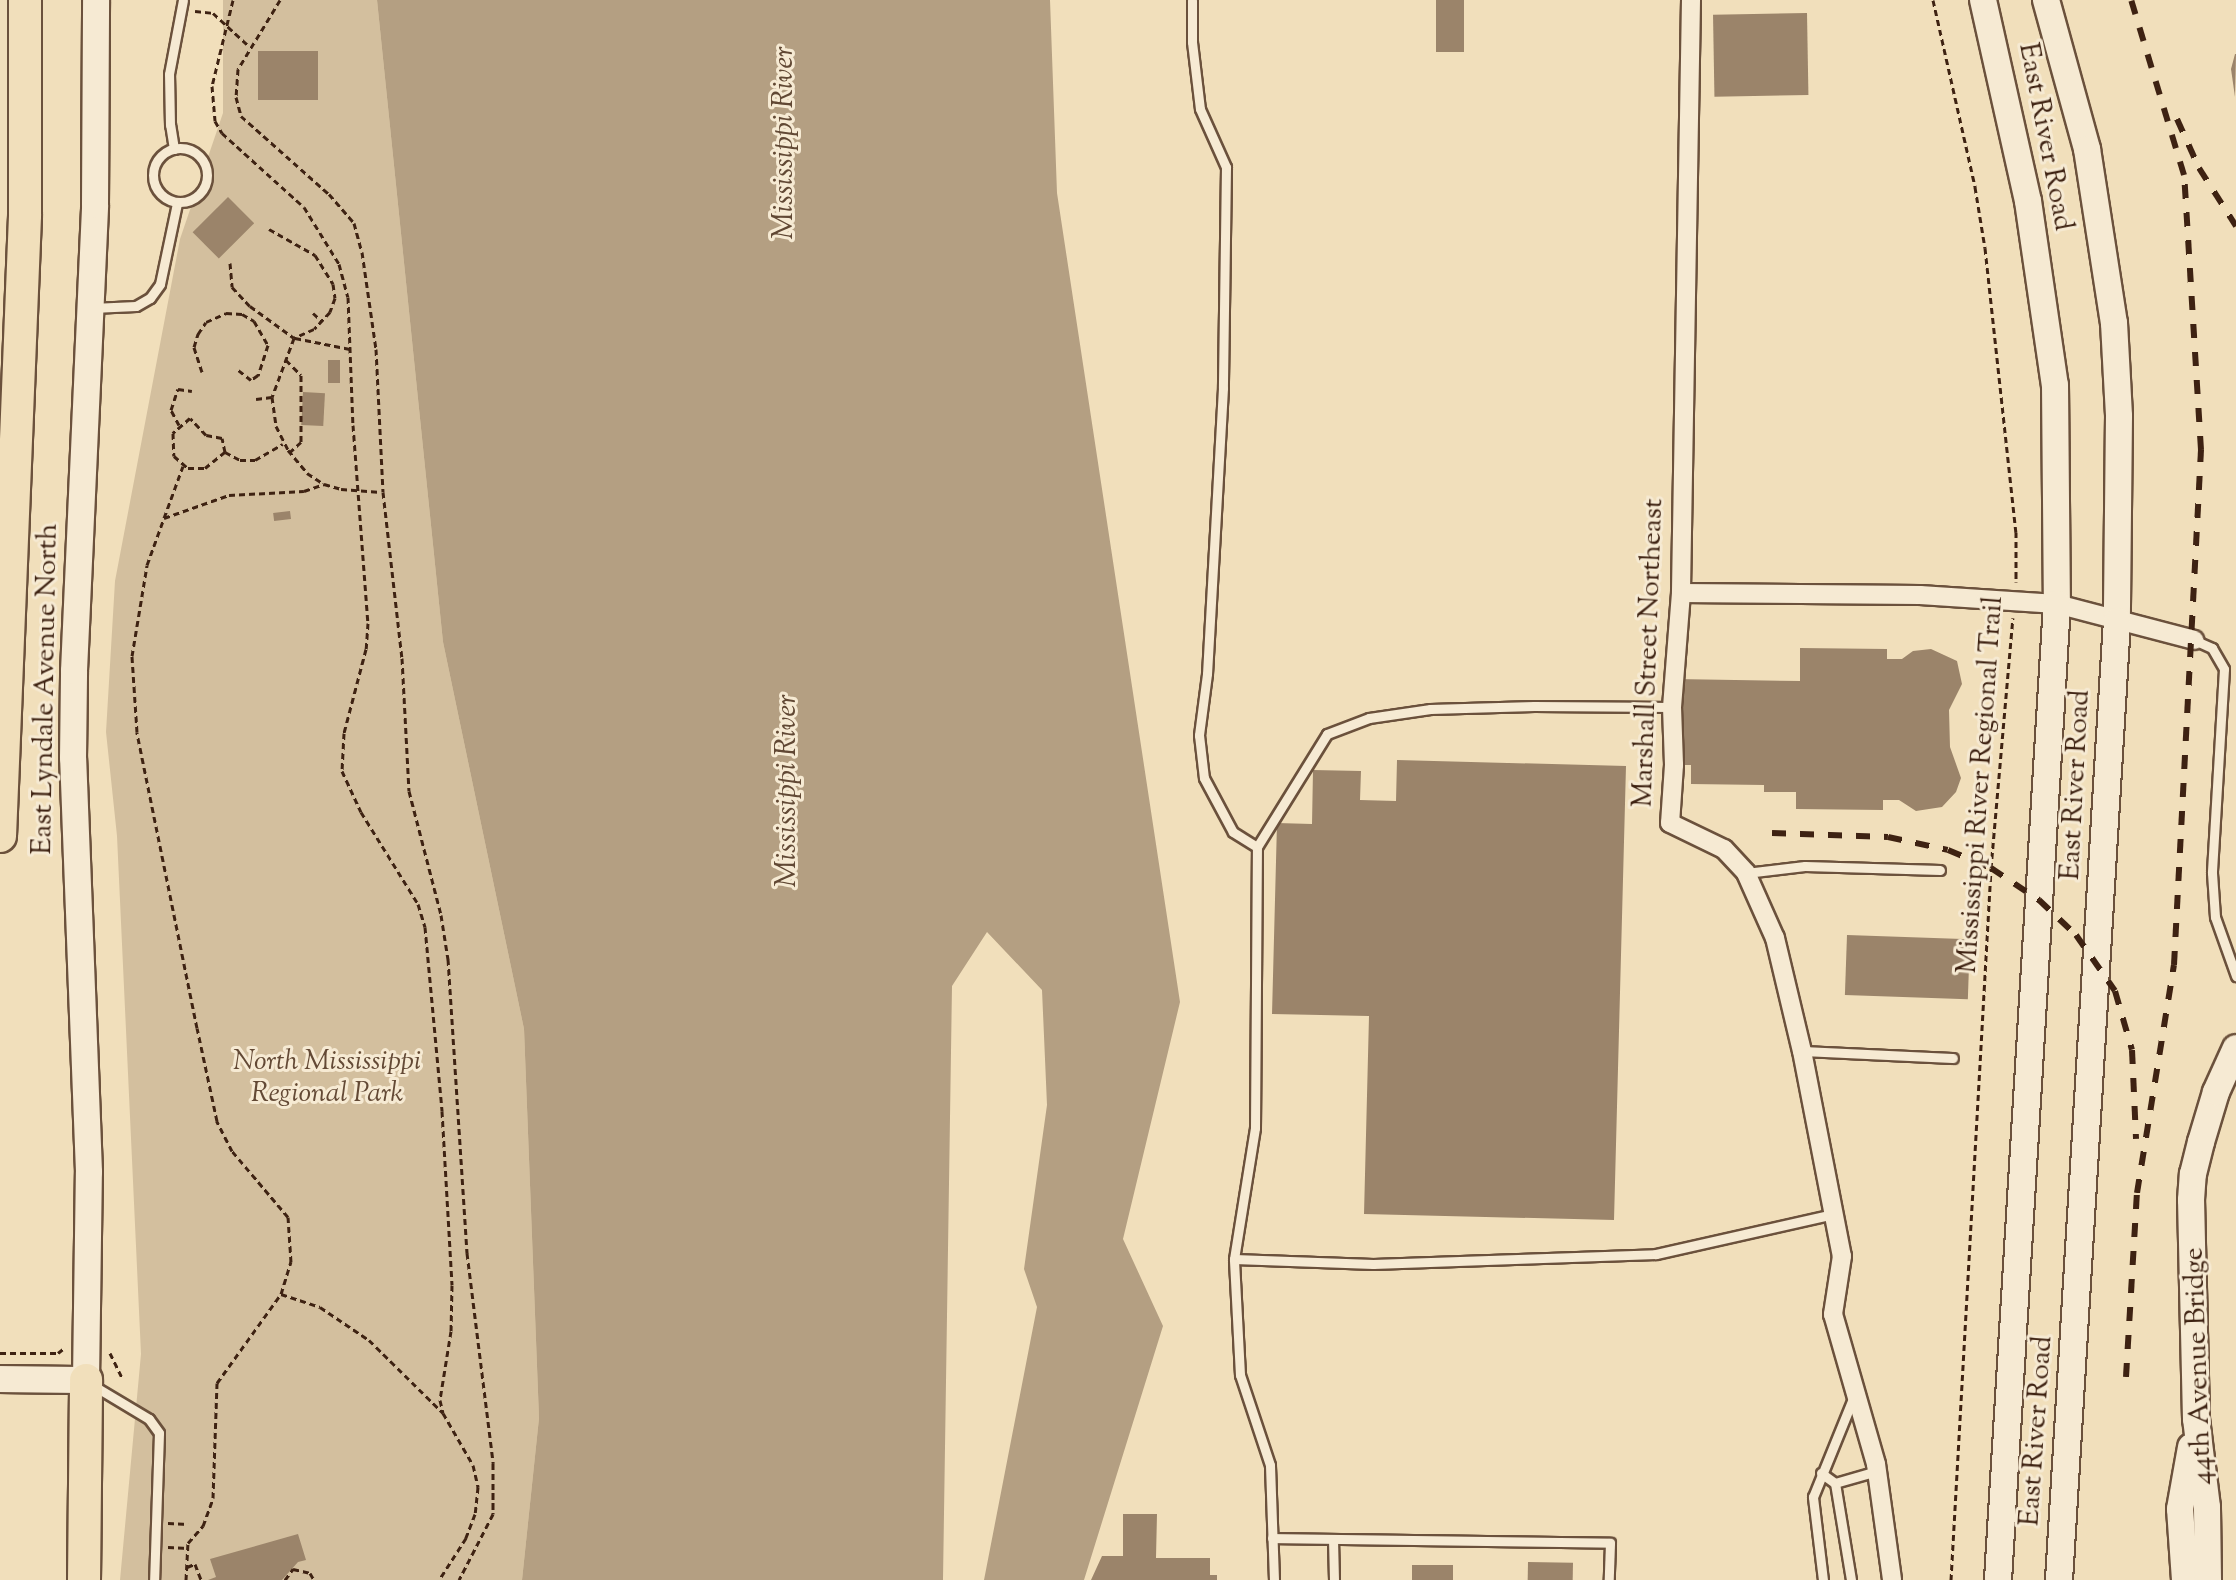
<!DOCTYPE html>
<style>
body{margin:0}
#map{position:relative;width:2236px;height:1580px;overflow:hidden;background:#f1dfbb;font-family:"Sorts Mill Goudy",serif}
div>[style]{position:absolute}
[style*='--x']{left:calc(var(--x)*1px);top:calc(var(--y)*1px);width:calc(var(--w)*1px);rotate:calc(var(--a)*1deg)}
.green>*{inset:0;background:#d3bf9e}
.water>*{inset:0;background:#b49f82}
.building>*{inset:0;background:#9b846a;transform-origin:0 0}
.path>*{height:3px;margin-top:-1.5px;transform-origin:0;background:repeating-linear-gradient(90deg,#3e2212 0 6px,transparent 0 10px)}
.roads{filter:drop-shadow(2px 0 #6b513c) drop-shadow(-2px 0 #6b513c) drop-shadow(0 2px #6b513c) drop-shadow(0 -2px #6b513c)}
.lane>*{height:9px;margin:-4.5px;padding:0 4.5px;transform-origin:4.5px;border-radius:4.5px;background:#f6ead3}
.lane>.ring{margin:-4.5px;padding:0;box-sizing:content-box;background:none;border:9px solid #f6ead3;border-radius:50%}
.street>*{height:18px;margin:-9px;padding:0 9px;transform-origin:9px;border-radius:9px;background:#f6ead3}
.secondary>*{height:26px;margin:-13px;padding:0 13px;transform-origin:13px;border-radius:13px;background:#f6ead3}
.highway>*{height:32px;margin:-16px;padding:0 16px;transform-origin:16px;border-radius:16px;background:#f1dfbb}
.rail>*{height:6px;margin-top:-3px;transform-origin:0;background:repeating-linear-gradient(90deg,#3e2212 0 14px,transparent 0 28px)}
span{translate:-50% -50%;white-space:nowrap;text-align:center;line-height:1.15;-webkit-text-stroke:6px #f6ead3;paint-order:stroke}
.street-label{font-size:28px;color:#3e2212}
.park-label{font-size:28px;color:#634935;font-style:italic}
.water-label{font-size:30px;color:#614834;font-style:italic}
</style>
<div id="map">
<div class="green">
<i style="clip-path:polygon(223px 0,377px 0,443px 642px,524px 1029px,539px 1418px,522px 1580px,120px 1580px,141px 1354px,117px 836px,106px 732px,115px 581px,180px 239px,223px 113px)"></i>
</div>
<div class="water">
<i style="clip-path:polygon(377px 0,1050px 0,1057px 193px,1180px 1002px,1123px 1239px,1163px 1326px,1084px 1580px,984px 1580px,1037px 1307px,1024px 1269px,1047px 1105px,1042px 990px,987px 932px,952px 986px,943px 1580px,522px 1580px,539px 1418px,524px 1029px,443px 642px)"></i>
</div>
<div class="building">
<i style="left:1436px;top:0;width:28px;height:52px"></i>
<i style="left:1807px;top:13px;width:82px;height:94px;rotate:89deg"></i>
<i style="left:258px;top:51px;width:60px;height:49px"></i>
<i style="clip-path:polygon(2235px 54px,2236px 54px,2235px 97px,2231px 69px)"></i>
<i style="left:228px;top:197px;width:37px;height:50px;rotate:45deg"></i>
<i style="left:328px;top:360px;width:12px;height:23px"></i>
<i style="left:303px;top:392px;width:22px;height:33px;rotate:3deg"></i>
<i style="left:290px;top:511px;width:8px;height:17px;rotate:83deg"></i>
<i style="clip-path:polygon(1800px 648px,1887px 649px,1887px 659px,1902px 659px,1913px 651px,1931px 649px,1957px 661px,1962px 684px,1949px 710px,1950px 747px,1961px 778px,1956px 792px,1942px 807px,1916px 811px,1899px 800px,1883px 800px,1883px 810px,1796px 809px,1796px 792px,1764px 792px,1764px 785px,1691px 784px,1691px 765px,1674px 765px,1675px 679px,1800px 681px)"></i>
<i style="clip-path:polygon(1397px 760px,1626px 766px,1614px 1220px,1364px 1214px,1369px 1016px,1272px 1014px,1277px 823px,1312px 824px,1313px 770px,1361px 771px,1360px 800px,1396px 801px)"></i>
<i style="left:1847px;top:935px;width:123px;height:60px;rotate:2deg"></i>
<i style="clip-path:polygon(1123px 1514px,1157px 1514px,1156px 1558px,1210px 1558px,1210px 1575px,1217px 1575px,1217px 1580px,1091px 1580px,1102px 1556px,1123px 1556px)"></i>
<i style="clip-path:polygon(298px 1534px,306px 1560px,298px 1562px,282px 1580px,208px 1580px,216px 1577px,210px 1559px)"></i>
<i style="left:1528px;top:1562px;width:45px;height:18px;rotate:1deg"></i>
<i style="left:1412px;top:1565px;width:41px;height:15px"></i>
</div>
<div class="path">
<i style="--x:233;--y:0;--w:89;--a:103.7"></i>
<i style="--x:212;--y:86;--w:35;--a:85"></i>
<i style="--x:215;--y:121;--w:14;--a:60"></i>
<i style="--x:222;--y:133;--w:110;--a:42.1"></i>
<i style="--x:304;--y:207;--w:67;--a:58.4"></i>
<i style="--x:339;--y:264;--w:34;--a:75"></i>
<i style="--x:348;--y:297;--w:128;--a:87.8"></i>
<i style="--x:353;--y:425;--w:199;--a:85.7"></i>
<i style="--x:368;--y:623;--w:26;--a:94"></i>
<i style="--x:366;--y:649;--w:87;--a:104.7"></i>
<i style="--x:344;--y:733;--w:38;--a:93"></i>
<i style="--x:342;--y:771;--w:45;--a:65.1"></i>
<i style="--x:361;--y:812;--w:108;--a:58.2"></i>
<i style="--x:418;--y:904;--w:24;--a:73"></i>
<i style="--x:425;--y:927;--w:185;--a:84.7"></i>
<i style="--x:442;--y:1111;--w:174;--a:86.7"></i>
<i style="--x:452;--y:1285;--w:46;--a:91.2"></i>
<i style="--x:451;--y:1331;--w:70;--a:99.1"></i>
<i style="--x:440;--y:1400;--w:13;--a:77"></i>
<i style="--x:443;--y:1413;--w:60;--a:60"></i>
<i style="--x:473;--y:1465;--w:23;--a:77"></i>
<i style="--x:478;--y:1487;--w:27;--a:96"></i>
<i style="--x:475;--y:1514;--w:26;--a:111"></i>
<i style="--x:466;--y:1538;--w:50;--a:122.7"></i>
<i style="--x:280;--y:0;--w:81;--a:121.3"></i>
<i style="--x:238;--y:69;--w:28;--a:94"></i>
<i style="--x:236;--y:97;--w:20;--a:75"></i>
<i style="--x:241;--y:116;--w:118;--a:41.6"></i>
<i style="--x:329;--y:194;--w:38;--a:49"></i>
<i style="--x:354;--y:223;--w:30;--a:75"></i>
<i style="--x:362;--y:252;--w:98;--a:81.8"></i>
<i style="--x:376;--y:349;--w:143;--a:87.2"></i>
<i style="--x:383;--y:492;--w:167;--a:83.5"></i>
<i style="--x:402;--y:658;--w:133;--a:87"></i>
<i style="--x:409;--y:791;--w:128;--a:75.5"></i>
<i style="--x:441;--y:915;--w:45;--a:81"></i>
<i style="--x:448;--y:959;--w:295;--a:86.3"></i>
<i style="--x:467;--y:1253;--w:212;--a:82.9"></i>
<i style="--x:493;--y:1463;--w:51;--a:90"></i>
<i style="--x:493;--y:1514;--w:74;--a:117.3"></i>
<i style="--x:1933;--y:0;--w:192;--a:77.3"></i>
<i style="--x:1975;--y:187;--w:62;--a:80.7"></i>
<i style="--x:1985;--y:248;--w:286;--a:83.8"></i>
<i style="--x:2016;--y:532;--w:50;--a:90"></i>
<i style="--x:195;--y:11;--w:18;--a:6"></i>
<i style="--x:213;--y:13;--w:50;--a:42.6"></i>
<i style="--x:269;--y:229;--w:53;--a:29.5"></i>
<i style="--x:315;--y:255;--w:34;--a:58"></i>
<i style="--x:333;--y:284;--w:14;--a:82"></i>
<i style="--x:335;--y:298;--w:15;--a:110"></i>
<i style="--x:330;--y:312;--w:23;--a:133"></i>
<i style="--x:314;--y:329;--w:22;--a:156"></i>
<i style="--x:230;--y:263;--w:24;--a:85"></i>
<i style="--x:232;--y:287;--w:26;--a:47"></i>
<i style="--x:250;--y:306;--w:54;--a:36"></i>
<i style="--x:294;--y:338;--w:63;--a:110.4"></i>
<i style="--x:272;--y:397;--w:29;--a:82"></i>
<i style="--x:276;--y:426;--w:27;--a:63"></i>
<i style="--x:288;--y:450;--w:30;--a:50"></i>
<i style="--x:307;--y:473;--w:20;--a:33"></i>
<i style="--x:313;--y:313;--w:12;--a:42"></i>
<i style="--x:295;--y:338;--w:56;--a:11.3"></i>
<i style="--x:286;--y:360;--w:21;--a:45"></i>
<i style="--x:301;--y:375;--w:67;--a:90"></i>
<i style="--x:301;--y:442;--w:15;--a:138"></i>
<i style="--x:202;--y:372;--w:26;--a:-108"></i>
<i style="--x:194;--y:347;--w:14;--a:-73"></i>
<i style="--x:198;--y:334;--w:14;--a:-56"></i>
<i style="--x:206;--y:322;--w:22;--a:-24"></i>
<i style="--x:226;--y:313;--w:16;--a:4"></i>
<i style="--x:242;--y:314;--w:14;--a:30"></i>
<i style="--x:254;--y:321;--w:28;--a:60"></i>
<i style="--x:268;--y:345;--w:32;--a:108"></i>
<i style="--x:258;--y:375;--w:9;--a:144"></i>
<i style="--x:251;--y:380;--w:16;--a:-142"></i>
<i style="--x:256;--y:399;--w:16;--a:-7"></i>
<i style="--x:179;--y:425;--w:17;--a:-118"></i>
<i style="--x:171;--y:410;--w:22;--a:-72"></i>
<i style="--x:178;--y:389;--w:14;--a:8"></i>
<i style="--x:225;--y:452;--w:14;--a:-102"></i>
<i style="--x:222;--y:438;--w:16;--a:-169"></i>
<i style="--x:206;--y:435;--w:23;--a:-133"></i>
<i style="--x:190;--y:418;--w:23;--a:139"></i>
<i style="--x:173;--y:433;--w:23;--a:88"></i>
<i style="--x:174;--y:456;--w:18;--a:41"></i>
<i style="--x:188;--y:468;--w:17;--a:0"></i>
<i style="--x:205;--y:468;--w:26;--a:-39"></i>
<i style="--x:225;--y:452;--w:17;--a:28"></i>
<i style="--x:240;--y:460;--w:15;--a:0"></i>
<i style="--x:255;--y:460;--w:32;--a:-30"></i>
<i style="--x:164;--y:518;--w:55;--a:-69.9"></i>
<i style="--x:281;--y:1294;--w:41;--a:18.4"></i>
<i style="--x:320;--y:1307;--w:59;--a:34"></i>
<i style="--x:369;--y:1340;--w:104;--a:44.6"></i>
<i style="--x:0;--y:1353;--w:58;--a:0"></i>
<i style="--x:58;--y:1353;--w:6;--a:-39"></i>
<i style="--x:110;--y:1353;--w:28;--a:64"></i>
<i style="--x:168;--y:1523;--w:20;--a:3"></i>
<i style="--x:168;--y:1547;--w:20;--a:3"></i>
<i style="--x:187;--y:1567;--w:9;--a:-21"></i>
<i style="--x:195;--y:1564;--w:17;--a:69"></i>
<i style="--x:186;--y:1580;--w:37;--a:-87"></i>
<i style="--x:188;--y:1543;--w:23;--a:-49"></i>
<i style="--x:203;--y:1526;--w:30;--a:-70"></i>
<i style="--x:213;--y:1498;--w:115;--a:-88"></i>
<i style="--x:217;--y:1383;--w:110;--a:-54.3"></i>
<i style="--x:281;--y:1294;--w:34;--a:-73"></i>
<i style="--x:291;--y:1262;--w:45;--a:-93.8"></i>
<i style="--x:288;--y:1217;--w:87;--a:-130.3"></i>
<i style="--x:232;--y:1151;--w:34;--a:-117"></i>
<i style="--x:217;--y:1121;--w:95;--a:-102.1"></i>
<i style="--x:197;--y:1028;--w:302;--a:-101.5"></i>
<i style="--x:137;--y:732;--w:76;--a:-93.8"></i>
<i style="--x:132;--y:656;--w:92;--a:-80.6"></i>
<i style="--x:147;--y:565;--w:50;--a:-70.1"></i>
<i style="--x:164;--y:518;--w:69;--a:-19.5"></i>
<i style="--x:229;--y:495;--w:75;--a:-3.1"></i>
<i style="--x:304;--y:491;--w:21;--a:-19"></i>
<i style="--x:324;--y:484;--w:18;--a:16"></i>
<i style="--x:341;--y:489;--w:40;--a:4.3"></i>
<i style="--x:285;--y:1580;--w:14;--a:-54"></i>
<i style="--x:293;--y:1569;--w:17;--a:13"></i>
<i style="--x:310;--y:1573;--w:8;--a:60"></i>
<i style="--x:1951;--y:1580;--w:713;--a:-86.78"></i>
<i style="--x:1991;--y:868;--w:251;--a:-85"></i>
</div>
<div class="roads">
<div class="lane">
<i style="--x:1192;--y:0;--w:42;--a:90"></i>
<i style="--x:1192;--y:42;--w:67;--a:83.2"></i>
<i style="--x:1200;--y:109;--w:64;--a:65.9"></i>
<i style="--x:1226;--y:167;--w:221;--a:90.8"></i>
<i style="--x:1223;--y:388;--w:286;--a:93.2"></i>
<i style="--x:1207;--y:674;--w:62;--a:97.5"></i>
<i style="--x:1199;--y:735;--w:43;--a:83.4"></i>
<i style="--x:1204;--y:778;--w:61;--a:61.8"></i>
<i style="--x:1233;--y:832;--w:28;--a:32"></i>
<i class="ring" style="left:153px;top:148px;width:45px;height:45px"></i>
<i style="--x:174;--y:149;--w:24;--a:-99"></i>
<i style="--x:170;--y:125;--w:51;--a:-91.1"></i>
<i style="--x:169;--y:74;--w:75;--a:-79.3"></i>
<i style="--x:92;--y:308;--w:44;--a:-2.6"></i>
<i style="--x:136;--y:306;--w:16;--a:-30"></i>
<i style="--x:150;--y:298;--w:17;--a:-54"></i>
<i style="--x:160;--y:284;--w:83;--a:-78.1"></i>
<i style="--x:2194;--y:640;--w:20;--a:24"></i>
<i style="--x:2212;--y:648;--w:24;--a:60"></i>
<i style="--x:2224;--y:669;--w:204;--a:93.4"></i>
<i style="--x:2212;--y:873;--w:44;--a:86.1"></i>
<i style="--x:2215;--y:917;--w:63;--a:70.4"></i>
<i style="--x:1746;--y:873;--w:59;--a:-6.8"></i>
<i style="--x:1805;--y:866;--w:135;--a:1.7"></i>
<i style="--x:1802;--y:1051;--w:151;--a:2.7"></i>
<i style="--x:1234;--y:1259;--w:139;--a:2.1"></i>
<i style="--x:1373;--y:1264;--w:283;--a:-2"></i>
<i style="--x:1656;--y:1254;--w:182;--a:-12.7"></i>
<i style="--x:94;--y:1386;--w:64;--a:31"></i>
<i style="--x:149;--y:1419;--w:17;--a:54"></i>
<i style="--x:159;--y:1433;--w:147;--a:91.9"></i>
<i style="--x:1821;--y:1473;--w:17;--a:36"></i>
<i style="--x:1835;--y:1483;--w:98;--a:80.6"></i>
<i style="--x:1835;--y:1483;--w:44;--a:-15.9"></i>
<i style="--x:1272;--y:1538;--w:338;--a:0.8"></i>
<i style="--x:1610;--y:1543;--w:37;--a:92"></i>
<i style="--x:1333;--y:1539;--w:41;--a:88.6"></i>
<i style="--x:1274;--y:1580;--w:115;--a:-92"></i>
<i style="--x:1270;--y:1465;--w:95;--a:-108.4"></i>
<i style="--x:1240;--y:1375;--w:116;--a:-93"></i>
<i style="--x:1234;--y:1259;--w:133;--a:-80.9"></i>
<i style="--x:1255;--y:1128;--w:281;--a:-89.6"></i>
<i style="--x:1257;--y:847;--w:133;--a:-58.2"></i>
<i style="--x:1327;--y:734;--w:45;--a:-20.9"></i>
<i style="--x:1369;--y:718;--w:62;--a:-8.4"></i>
<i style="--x:1430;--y:709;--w:104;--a:-1.7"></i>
<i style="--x:1534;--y:706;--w:138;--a:0.4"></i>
<i style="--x:1823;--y:1580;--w:84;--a:-96.9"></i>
<i style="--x:1813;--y:1497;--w:109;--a:-67.9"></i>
</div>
<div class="street">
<i style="--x:1691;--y:0;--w:593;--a:90.97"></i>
<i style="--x:1681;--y:593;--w:114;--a:94.5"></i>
<i style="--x:1672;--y:707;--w:58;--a:88"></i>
<i style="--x:1674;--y:765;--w:58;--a:93.9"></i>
<i style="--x:1670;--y:823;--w:60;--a:25.7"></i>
<i style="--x:1724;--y:849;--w:33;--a:47"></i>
<i style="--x:1746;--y:873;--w:71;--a:66"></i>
<i style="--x:1775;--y:938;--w:116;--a:76.6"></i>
<i style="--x:1802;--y:1051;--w:209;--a:79"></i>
<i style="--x:1842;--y:1256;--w:59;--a:98.8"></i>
<i style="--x:1833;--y:1314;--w:156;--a:74"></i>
<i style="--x:1876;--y:1464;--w:117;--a:82.1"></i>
<i style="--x:1681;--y:593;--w:239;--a:0.5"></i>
<i style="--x:1920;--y:595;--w:137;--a:3.8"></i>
<i style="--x:2057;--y:604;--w:142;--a:14.7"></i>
</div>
<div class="secondary">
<i style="--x:1983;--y:0;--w:206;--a:77.4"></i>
<i style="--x:2028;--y:201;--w:186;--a:81.7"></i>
<i style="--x:2055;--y:385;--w:219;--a:89.5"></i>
<i style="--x:2057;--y:604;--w:978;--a:93.46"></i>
<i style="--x:2046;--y:0;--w:155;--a:74.6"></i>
<i style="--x:2087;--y:149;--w:176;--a:81.2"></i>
<i style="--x:2114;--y:323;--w:93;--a:86.9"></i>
<i style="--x:2119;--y:416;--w:205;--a:90.6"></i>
<i style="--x:2117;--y:621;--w:961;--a:93.46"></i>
<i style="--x:0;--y:1379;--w:86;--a:0.7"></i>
<i style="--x:86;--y:1380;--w:208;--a:-89.2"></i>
<i style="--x:89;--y:1172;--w:414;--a:-92.2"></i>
<i style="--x:73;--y:758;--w:87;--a:-89.3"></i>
<i style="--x:74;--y:671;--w:466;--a:-87.4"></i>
<i style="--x:95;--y:205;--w:205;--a:-89.7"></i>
<i style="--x:2185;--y:1580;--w:71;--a:-94"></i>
<i style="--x:2180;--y:1509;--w:63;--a:-79.9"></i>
<i style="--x:2208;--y:1580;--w:73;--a:-90.8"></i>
<i style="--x:2207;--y:1507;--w:89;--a:-97.1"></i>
<i style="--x:2196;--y:1419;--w:219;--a:-91.3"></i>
<i style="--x:2191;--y:1200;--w:26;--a:-86"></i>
<i style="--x:2193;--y:1174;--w:33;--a:-76"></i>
<i style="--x:2201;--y:1142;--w:52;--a:-73.3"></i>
<i style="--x:2216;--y:1092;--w:48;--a:-65.6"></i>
</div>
<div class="highway">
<i style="--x:0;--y:836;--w:622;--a:-87.69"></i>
<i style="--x:25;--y:215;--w:215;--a:-90"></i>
<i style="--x:84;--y:1580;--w:200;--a:-89.4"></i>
</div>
</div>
<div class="rail">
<i style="--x:2177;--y:119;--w:54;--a:65.8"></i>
<i style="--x:2199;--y:168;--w:69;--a:57.5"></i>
<i style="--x:1772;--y:833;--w:116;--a:2"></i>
<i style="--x:1888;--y:837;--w:61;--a:12.2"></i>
<i style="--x:1948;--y:850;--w:47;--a:22.7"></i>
<i style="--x:1991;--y:868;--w:58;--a:33.7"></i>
<i style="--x:2039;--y:900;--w:51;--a:43.4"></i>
<i style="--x:2076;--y:935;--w:68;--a:55.1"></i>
<i style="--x:2115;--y:991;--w:61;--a:73.9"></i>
<i style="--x:2132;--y:1050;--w:89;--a:87.4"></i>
<i style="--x:2126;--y:1377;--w:184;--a:-86.6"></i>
<i style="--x:2137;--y:1193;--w:231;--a:-80.8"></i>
<i style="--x:2174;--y:965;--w:516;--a:-87"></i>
<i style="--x:2201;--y:450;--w:276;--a:-93.5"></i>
<i style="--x:2184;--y:175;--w:183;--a:-106.8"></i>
</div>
<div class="street-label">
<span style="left:2045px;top:137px;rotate:79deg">East River Road</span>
<span style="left:1649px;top:653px;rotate:-88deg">Marshall Street Northeast</span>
<span style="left:46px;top:689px;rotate:-89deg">East Lyndale Avenue North</span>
<span style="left:1981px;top:785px;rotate:-86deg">Mississippi River Regional Trail</span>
<span style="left:2076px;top:785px;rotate:-87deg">East River Road</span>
<span style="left:2199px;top:1366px;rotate:-92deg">44th Avenue Bridge</span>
<span style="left:2037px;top:1431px;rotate:-86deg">East River Road</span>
</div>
<div class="park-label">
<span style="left:327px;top:1078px">North Mississippi<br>Regional Park</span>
</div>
<div class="water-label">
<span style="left:785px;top:143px;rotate:-90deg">Mississippi River</span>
<span style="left:788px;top:791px;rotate:-90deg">Mississippi River</span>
</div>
</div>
